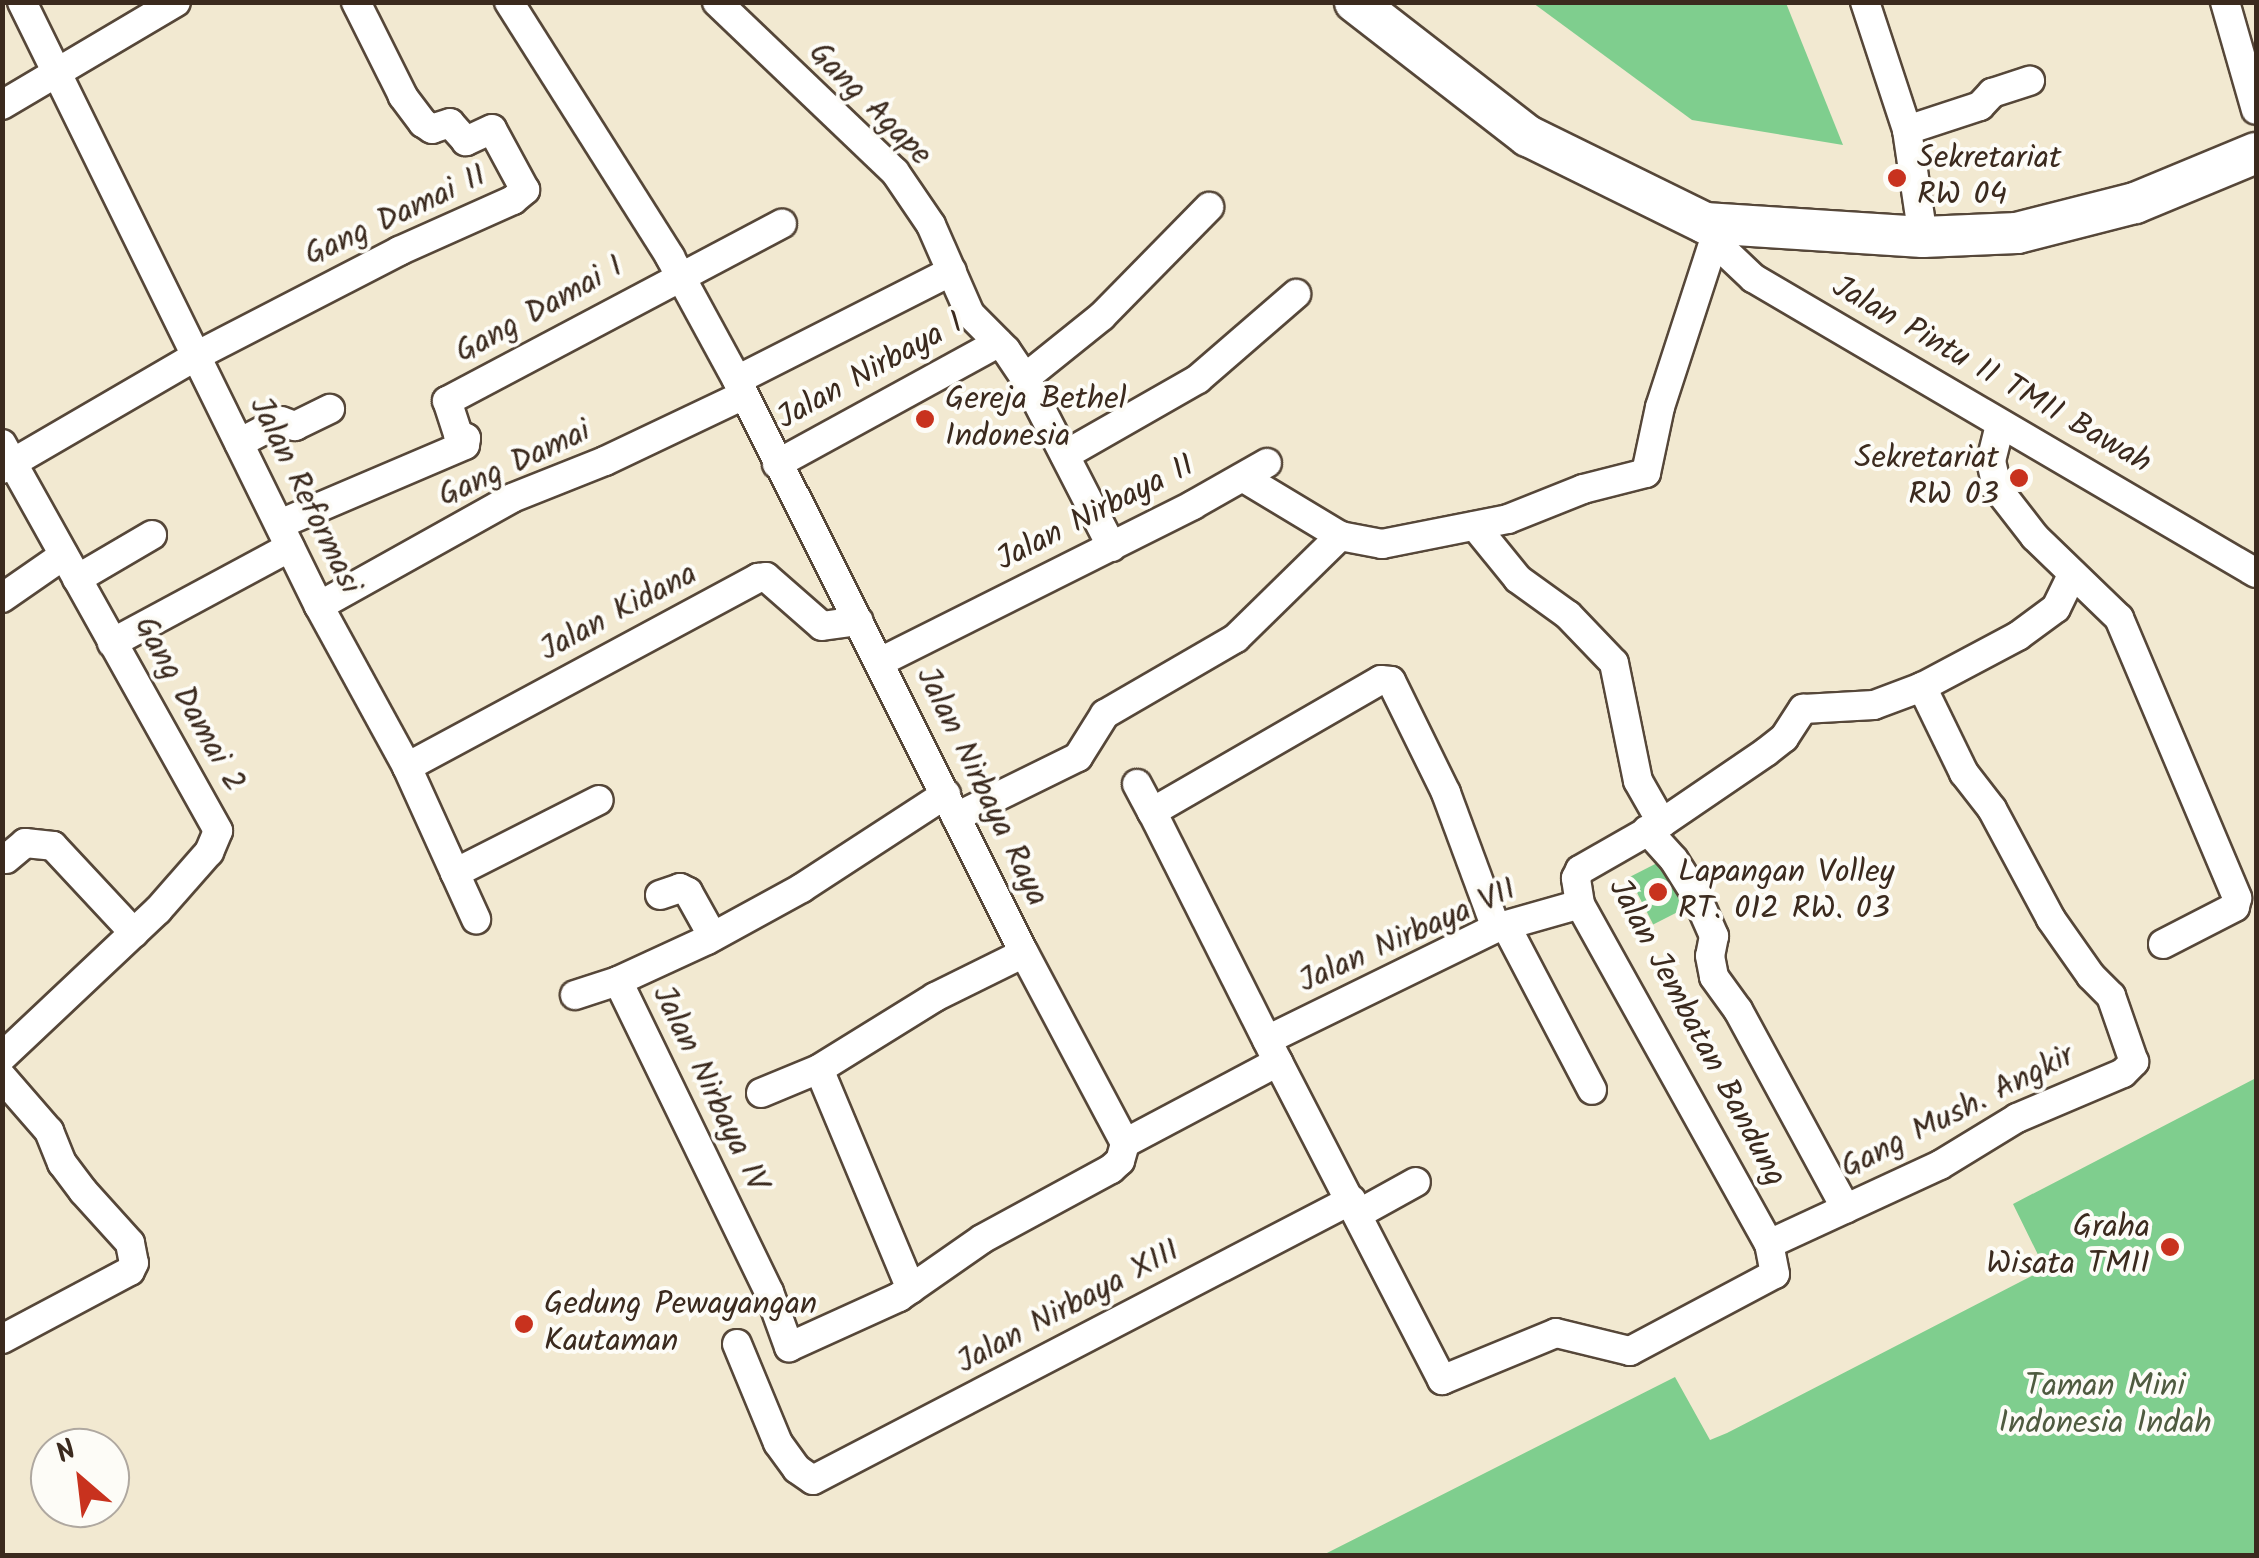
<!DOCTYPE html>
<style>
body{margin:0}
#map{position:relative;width:2259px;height:1558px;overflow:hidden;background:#f2e9d1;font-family:Kalam,sans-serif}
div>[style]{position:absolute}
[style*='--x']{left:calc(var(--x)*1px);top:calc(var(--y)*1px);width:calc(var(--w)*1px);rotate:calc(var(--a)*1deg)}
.green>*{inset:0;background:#7fce8e;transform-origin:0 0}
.roads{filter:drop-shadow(2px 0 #564739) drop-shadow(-2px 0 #564739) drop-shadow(0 2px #564739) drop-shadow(0 -2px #564739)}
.street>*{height:28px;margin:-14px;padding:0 14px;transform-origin:14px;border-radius:14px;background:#fff}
.secondary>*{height:40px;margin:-20px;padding:0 20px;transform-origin:20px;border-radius:20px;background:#fff}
.dots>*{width:28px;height:28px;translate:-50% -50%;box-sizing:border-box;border:5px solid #fdfcf7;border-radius:50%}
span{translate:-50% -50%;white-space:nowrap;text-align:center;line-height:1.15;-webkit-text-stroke:8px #fdfcf7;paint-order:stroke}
.street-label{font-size:32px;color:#3b2a1e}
.poi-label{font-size:32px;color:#3b2a1e}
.left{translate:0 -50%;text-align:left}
.right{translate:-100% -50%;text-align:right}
.park-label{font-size:32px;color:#4f5b40}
.frame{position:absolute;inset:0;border:5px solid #3b2a1e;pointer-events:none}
.north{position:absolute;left:30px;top:1428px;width:100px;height:100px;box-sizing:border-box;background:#fdfcf7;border:2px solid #afa8a0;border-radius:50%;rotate:332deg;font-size:28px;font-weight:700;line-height:40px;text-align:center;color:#3b2a1e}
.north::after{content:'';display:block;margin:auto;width:35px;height:45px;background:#c8321e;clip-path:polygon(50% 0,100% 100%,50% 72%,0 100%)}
</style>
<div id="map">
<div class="green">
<i style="clip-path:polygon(1533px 3px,1786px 3px,1843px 145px,1692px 120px)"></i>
<i style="left:1663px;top:860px;width:53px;height:38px;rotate:63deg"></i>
<i style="clip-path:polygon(2256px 1078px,2256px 1555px,1323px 1555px,1675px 1377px,1710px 1440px,1727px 1433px,2045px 1269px,2013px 1204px)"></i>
</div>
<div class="roads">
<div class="street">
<i style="--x:22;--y:2;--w:673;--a:63.82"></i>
<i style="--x:319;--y:606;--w:183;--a:61.3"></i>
<i style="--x:407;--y:767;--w:116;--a:65.6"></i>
<i style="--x:455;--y:873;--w:161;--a:-26.9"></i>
<i style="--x:509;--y:2;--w:302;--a:57.7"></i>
<i style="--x:670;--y:257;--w:140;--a:61.4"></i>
<i style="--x:737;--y:380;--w:641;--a:63.39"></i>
<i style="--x:1024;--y:953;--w:215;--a:62"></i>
<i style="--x:1125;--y:1143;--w:173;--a:-27.9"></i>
<i style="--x:1278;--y:1062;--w:358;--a:62.7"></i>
<i style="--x:1442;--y:1380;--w:123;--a:-22.4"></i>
<i style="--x:1556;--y:1333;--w:76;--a:13.7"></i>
<i style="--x:1630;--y:1351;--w:164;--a:-28"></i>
<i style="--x:1775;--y:1274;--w:31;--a:-101"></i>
<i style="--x:1769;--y:1244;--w:389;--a:-119.1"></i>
<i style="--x:1580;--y:904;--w:26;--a:-99"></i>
<i style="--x:1576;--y:878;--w:9;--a:-63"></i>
<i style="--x:1580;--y:870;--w:95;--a:-29.8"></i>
<i style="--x:1662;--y:823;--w:126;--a:-34.3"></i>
<i style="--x:1766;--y:752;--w:23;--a:-38"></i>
<i style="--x:1784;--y:738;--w:35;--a:-57"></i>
<i style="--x:1803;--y:709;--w:71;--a:-3.2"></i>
<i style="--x:1874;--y:705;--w:51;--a:-20.6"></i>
<i style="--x:1922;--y:687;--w:109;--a:-28"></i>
<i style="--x:2018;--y:636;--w:47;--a:-36.4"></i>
<i style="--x:2056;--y:608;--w:37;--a:-64"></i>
<i style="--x:717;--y:2;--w:246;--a:43.7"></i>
<i style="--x:895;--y:172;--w:64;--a:55.8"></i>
<i style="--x:931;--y:225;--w:97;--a:66.3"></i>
<i style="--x:970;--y:314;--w:51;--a:45"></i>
<i style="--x:1006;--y:350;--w:34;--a:56"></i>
<i style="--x:1025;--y:378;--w:190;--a:62.8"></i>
<i style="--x:1865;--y:2;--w:135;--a:71.8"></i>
<i style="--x:1907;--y:130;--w:108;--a:81.5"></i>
<i style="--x:2225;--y:2;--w:112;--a:74"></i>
<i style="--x:2;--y:105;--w:202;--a:-30.6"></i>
<i style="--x:1907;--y:130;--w:77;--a:-18.2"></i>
<i style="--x:1980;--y:106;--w:18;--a:-47"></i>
<i style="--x:1992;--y:93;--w:40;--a:-18"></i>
<i style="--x:1707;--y:227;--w:16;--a:63"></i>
<i style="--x:1714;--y:241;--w:54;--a:43.5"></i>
<i style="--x:1753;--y:278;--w:583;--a:30.39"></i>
<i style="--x:1025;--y:378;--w:99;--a:-38.8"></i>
<i style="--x:1102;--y:316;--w:153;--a:-45.5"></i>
<i style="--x:737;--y:380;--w:241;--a:-26.9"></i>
<i style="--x:2000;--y:425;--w:37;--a:104"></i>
<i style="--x:1991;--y:461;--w:28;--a:77"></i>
<i style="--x:1997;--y:488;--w:62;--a:52.2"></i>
<i style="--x:2035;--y:537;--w:117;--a:44"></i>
<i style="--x:2119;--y:618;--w:304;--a:67.1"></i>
<i style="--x:2237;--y:898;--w:9;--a:103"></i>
<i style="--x:2235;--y:907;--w:81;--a:152.8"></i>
<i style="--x:239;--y:443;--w:47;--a:-27.6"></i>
<i style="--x:281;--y:421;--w:15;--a:20"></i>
<i style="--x:295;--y:426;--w:39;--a:-26"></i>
<i style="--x:2;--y:444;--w:443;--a:60.8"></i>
<i style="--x:218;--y:831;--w:23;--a:113"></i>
<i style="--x:209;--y:852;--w:77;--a:131.3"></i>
<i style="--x:158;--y:910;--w:214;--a:136.7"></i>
<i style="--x:1065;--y:455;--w:153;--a:-29.7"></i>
<i style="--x:1198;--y:379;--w:130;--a:-40.9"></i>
<i style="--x:777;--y:464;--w:252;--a:-28.7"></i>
<i style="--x:2;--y:469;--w:225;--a:-30.2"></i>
<i style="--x:196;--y:356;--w:229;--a:-27.3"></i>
<i style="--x:399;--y:251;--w:125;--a:-24.1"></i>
<i style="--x:513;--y:200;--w:16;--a:-40"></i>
<i style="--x:525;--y:190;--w:69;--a:-118.4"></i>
<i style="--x:492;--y:129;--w:29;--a:155"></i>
<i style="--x:466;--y:141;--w:24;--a:-132"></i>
<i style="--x:450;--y:123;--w:19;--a:162"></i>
<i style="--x:432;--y:129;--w:11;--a:-146"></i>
<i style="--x:423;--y:123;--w:34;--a:-127"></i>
<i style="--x:403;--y:96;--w:105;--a:-116.6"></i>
<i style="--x:1244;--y:478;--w:112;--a:31.1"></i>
<i style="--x:1340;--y:536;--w:43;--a:10.8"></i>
<i style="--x:1382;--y:544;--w:128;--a:-11.2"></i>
<i style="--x:1508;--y:519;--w:81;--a:-21.8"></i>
<i style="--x:1583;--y:489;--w:65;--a:-14.3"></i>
<i style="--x:1646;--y:473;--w:67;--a:-78"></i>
<i style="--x:1660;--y:407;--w:175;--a:-72"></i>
<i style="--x:280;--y:524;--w:201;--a:-23.1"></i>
<i style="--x:465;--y:445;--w:7;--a:-82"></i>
<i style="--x:466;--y:438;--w:9;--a:-153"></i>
<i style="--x:458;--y:434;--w:35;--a:-108"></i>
<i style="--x:447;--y:401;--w:379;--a:-27.9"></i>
<i style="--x:1475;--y:526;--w:68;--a:50.9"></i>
<i style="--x:1518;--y:579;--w:62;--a:35.8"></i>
<i style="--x:1568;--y:615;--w:66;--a:46.2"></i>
<i style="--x:1614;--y:663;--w:120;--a:78.5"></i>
<i style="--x:1638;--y:781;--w:48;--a:60.3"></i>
<i style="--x:77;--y:579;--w:87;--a:-30.4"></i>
<i style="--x:2;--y:598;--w:75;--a:-34.7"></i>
<i style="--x:319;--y:606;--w:221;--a:-29.2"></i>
<i style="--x:512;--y:498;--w:100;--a:-21.7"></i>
<i style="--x:605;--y:461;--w:154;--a:-25.4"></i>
<i style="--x:112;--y:643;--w:202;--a:-28.3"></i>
<i style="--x:880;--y:662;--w:350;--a:-26.6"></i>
<i style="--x:1193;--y:505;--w:85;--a:-29.6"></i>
<i style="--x:407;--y:767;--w:399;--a:-28.3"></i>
<i style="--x:758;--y:578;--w:8;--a:-7"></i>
<i style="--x:766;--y:577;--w:74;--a:41.2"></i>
<i style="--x:822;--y:626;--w:37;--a:-8"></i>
<i style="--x:1137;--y:784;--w:32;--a:62"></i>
<i style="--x:946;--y:794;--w:172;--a:146.9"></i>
<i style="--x:802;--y:888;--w:108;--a:151.3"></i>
<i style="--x:707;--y:940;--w:98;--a:155.3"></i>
<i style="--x:618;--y:981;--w:346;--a:64.1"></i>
<i style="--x:769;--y:1292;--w:59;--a:70"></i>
<i style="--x:789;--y:1347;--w:121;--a:-24.4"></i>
<i style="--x:899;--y:1297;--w:101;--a:-34.9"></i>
<i style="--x:982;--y:1239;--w:147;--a:-28.5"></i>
<i style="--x:1111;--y:1169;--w:12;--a:-42"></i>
<i style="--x:1120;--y:1161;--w:19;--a:-74"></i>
<i style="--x:956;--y:817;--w:136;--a:-26.2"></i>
<i style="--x:1078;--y:757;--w:51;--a:-57.9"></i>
<i style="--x:1105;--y:714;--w:151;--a:-30.1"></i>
<i style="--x:1236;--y:638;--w:146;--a:-44.4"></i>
<i style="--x:1647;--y:830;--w:40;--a:48"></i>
<i style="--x:1674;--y:860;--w:41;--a:57.8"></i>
<i style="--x:1696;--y:895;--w:45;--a:66.3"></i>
<i style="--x:1714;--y:936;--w:20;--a:101"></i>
<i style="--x:1710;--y:956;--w:21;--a:79"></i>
<i style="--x:1714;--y:977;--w:41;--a:54"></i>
<i style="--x:1738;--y:1010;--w:226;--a:61.5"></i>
<i style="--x:6;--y:859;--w:25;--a:-40"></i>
<i style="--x:25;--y:843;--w:28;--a:6"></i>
<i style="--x:53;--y:846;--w:119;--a:47"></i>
<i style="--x:455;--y:873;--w:51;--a:65.5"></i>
<i style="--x:660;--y:895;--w:21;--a:-19"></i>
<i style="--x:680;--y:888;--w:9;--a:27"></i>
<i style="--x:688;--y:892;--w:51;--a:60.9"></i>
<i style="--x:1506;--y:926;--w:185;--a:62.3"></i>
<i style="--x:575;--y:995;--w:45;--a:-18"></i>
<i style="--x:1267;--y:1040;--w:255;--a:-26.1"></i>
<i style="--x:1496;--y:928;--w:87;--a:-15.9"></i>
<i style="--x:1278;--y:1062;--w:280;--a:-116.7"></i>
<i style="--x:1152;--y:812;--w:264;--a:-30"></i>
<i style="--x:1381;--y:680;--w:10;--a:6"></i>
<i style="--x:1391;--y:681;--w:125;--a:63.8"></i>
<i style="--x:1446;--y:793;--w:144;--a:69.7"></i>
<i style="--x:2;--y:1077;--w:72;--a:49"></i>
<i style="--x:49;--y:1131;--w:35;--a:68"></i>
<i style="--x:62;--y:1163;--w:35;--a:53"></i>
<i style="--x:83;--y:1191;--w:70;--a:47.9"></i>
<i style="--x:130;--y:1243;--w:20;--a:79"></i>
<i style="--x:134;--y:1263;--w:9;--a:117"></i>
<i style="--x:130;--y:1271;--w:145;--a:152"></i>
<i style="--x:761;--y:1093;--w:63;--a:-22.5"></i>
<i style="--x:1358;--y:1214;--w:66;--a:-28.9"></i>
<i style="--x:1769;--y:1244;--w:188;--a:-24.8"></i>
<i style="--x:1940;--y:1165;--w:90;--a:-31.4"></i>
<i style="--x:2017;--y:1118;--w:115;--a:-23"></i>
<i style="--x:2123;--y:1073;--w:16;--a:-45"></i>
<i style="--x:2134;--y:1062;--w:70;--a:-109.2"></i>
<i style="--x:2111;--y:996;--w:28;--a:-135"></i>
<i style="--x:2091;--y:976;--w:70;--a:-125.1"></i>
<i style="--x:2051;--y:919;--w:125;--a:-118.2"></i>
<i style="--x:1992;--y:809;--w:46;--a:-127.9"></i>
<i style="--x:1964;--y:773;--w:96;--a:-116"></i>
<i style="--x:911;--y:1289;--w:238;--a:-112.7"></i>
<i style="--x:819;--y:1069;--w:137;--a:-31.8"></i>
<i style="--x:935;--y:997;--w:99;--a:-26.3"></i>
<i style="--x:737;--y:1344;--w:107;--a:67.5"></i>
<i style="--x:778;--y:1443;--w:32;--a:54"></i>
<i style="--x:797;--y:1469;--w:19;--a:35"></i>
<i style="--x:813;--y:1480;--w:607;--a:-27.49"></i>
</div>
<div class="secondary">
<i style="--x:1355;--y:2;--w:219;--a:37.8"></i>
<i style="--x:1528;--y:136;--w:197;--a:26.2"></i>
<i style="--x:1705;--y:223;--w:218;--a:3.7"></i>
<i style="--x:1923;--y:237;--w:94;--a:-2.4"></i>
<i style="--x:2017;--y:233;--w:122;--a:-14.3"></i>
<i style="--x:2135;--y:203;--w:131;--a:-22.5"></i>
</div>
</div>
<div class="dots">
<i style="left:1897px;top:178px;background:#c8321e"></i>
<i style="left:925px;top:419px;background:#c8321e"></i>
<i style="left:2019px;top:478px;background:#c8321e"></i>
<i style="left:1658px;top:892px;background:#c8321e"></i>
<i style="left:2170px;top:1247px;background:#c8321e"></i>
<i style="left:524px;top:1324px;background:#c8321e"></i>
</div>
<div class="street-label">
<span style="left:869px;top:105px;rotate:45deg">Gang Agape</span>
<span style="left:396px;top:217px;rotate:-25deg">Gang Damai II</span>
<span style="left:540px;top:311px;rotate:-29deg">Gang Damai I</span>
<span style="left:871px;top:372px;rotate:-29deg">Jalan Nirbaya I</span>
<span style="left:1991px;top:376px;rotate:30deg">Jalan Pintu II TMII Bawah</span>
<span style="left:515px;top:465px;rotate:-25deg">Gang Damai</span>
<span style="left:304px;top:496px;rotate:64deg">Jalan Reformasi</span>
<span style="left:1096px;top:514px;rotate:-27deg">Jalan Nirbaya II</span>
<span style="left:619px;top:613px;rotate:-28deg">Jalan Kidana</span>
<span style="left:188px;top:705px;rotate:61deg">Gang Damai 2</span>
<span style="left:981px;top:787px;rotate:64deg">Jalan Nirbaya Raya</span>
<span style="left:1408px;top:937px;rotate:-24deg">Jalan Nirbaya VII</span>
<span style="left:1696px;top:1033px;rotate:62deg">Jalan Jembatan Bandung</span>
<span style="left:709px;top:1089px;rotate:64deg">Jalan Nirbaya IV</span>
<span style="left:1958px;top:1113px;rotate:-27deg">Gang Mush. Angkir</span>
<span style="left:1069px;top:1308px;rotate:-28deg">Jalan Nirbaya XIII</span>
</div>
<div class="poi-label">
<span class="left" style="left:1917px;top:178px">Sekretariat<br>RW 04</span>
<span class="left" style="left:945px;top:419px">Gereja Bethel<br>Indonesia</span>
<span class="right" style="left:1999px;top:478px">Sekretariat<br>RW 03</span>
<span class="left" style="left:1678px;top:892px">Lapangan Volley<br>RT. 012 RW. 03</span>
<span class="right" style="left:2150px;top:1247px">Graha<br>Wisata TMII</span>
<span class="left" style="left:544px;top:1324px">Gedung Pewayangan<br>Kautaman</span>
</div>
<div class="park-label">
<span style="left:2105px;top:1406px">Taman Mini<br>Indonesia Indah</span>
</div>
<div class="frame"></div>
<div class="north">N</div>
</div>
